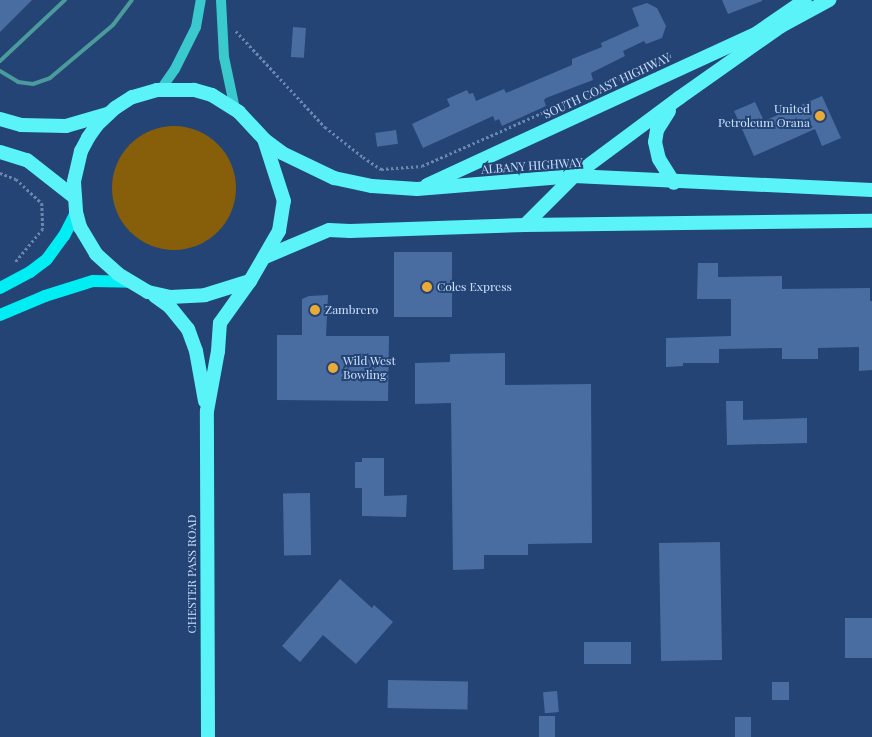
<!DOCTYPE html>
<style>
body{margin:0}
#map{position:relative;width:872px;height:737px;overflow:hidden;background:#234475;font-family:"Playfair Display",serif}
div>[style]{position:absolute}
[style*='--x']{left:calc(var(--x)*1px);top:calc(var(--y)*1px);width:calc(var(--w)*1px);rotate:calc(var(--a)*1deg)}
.green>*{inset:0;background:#875e0a}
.round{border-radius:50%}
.building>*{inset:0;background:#4a6da1;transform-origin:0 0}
.path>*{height:2.5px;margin-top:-1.25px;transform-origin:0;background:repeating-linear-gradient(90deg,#6b86af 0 2.5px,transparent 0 5px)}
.service>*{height:4px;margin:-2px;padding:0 2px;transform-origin:2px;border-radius:2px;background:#4b9a9c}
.secondary>*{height:10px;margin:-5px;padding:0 5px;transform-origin:5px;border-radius:5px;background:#3ac9cd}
.primary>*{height:12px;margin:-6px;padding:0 6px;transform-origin:6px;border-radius:6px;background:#00edf3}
.trunk>*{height:14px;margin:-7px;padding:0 7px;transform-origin:7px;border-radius:7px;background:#5af4f8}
.dots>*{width:14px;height:14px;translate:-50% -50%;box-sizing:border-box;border:2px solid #234475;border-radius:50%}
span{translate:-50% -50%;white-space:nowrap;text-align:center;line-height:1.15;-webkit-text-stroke:4px #234475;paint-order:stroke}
.street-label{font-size:12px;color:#cde1ff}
.poi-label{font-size:12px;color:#cde1ff}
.right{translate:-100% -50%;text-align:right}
.left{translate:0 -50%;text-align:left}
</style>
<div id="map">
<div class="green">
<i class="round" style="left:112px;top:126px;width:124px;height:124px"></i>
</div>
<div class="building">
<i style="clip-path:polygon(0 0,32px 0,0 32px)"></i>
<i style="clip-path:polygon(722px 0,762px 0,762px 1px,728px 14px)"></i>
<i style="clip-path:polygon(647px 3px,657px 8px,666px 26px,662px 38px,646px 44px,644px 41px,623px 51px,625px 56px,591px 73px,593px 80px,546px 98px,544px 100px,546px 106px,502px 126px,499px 119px,495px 121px,493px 116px,423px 148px,412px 124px,450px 106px,447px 99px,467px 90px,469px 94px,473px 93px,476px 101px,504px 89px,506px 93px,572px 65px,572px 59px,602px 47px,601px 43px,639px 26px,632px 8px)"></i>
<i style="left:293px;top:27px;width:13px;height:30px;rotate:4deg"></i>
<i style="clip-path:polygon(822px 96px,841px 138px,822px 146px,815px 129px,754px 156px,734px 111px,755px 102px,764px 121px)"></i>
<i style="left:396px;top:130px;width:14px;height:21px;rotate:82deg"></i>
<i style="left:394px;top:252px;width:58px;height:65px"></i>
<i style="clip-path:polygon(698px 263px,718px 263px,718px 277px,782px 276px,782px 289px,870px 288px,870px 301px,872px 301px,872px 370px,859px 371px,859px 347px,818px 348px,818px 359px,782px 359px,782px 348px,719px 349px,719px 363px,683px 363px,683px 366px,666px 367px,666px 338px,731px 336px,731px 299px,697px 299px)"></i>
<i style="clip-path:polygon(328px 295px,326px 336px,389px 336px,388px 401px,277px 400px,277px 335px,302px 335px,302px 299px,309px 296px)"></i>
<i style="clip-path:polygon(505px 353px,505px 385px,591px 384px,592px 543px,528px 544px,528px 555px,484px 555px,484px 569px,453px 570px,451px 403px,415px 404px,415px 363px,450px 362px,450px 354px)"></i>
<i style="clip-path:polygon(726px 401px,743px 401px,743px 420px,807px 418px,807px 443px,727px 445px)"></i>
<i style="clip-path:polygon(362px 458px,384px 458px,384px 496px,407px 495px,406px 517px,362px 516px,362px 488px,355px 488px,355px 462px,362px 462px)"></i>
<i style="left:310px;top:493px;width:62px;height:27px;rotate:89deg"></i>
<i style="left:720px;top:542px;width:118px;height:61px;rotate:89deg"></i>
<i style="clip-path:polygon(340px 579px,372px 608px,374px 605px,393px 622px,356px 664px,323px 635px,300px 662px,282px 646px)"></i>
<i style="left:845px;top:618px;width:27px;height:40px"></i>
<i style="left:584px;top:642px;width:47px;height:22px"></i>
<i style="left:388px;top:680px;width:80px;height:28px;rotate:1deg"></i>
<i style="left:772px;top:682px;width:17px;height:18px"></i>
<i style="left:557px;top:691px;width:21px;height:14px;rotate:85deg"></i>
<i style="left:539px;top:716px;width:16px;height:21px"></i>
<i style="left:751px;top:717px;width:20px;height:16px;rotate:90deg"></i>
</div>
<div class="path">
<i style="--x:236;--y:31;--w:131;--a:47.2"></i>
<i style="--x:325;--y:127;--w:48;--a:38.3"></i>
<i style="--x:363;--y:157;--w:22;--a:34"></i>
<i style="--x:381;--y:169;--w:41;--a:-4.2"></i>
<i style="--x:422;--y:166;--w:274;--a:-23.9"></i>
<i style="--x:0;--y:173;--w:17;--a:21"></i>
<i style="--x:16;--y:179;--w:35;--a:43"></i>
<i style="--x:42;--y:203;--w:26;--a:88"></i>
<i style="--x:43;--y:229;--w:45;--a:129.6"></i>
</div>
<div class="service">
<i style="--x:0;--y:61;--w:89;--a:-43.2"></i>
<i style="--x:0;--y:71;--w:21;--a:31"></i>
<i style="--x:18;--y:82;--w:15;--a:8"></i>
<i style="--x:33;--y:84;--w:18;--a:-19"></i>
<i style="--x:50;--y:78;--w:82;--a:-40.1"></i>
<i style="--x:113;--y:25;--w:31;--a:-53"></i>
</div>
<div class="secondary">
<i style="--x:221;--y:0;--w:57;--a:87"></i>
<i style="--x:224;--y:57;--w:53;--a:78.1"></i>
<i style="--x:161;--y:89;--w:24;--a:-55"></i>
<i style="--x:175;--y:69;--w:47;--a:-63.4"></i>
<i style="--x:196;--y:27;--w:27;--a:-80"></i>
</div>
<div class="primary">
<i style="--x:0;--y:288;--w:34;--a:-28"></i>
<i style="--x:30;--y:272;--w:21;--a:-37"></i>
<i style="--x:47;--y:259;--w:29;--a:-54"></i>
<i style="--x:64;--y:236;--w:27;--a:-63"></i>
<i style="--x:0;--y:315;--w:49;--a:-22.9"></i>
<i style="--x:45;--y:296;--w:50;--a:-17.4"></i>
<i style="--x:93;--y:281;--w:39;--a:1"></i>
</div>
<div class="trunk">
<i style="--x:669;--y:111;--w:22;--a:122"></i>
<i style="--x:657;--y:130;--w:12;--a:99"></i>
<i style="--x:655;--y:142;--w:17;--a:77"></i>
<i style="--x:659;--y:159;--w:28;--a:58"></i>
<i style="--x:0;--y:119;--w:22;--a:16"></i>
<i style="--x:21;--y:125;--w:45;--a:1.3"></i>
<i style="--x:66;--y:126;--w:43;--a:-16.3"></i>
<i style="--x:265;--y:140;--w:21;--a:37"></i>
<i style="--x:282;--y:153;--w:58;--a:25.7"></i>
<i style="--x:334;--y:178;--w:39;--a:12"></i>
<i style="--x:372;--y:186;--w:45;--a:3.8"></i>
<i style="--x:417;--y:189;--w:158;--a:-4.7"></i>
<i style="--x:574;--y:176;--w:298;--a:2.7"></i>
<i style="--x:0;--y:152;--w:28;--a:17"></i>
<i style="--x:27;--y:160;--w:60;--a:38.2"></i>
<i style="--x:427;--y:185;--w:363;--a:-24.7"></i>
<i style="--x:757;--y:33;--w:58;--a:-34.5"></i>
<i style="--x:525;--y:225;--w:69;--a:-45"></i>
<i style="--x:574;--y:176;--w:131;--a:-36.6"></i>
<i style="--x:679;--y:98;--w:125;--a:-35.2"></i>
<i style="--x:781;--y:26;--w:55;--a:-28.4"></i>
<i style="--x:265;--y:257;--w:69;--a:-22.9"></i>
<i style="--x:329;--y:230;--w:21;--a:3"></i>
<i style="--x:350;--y:231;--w:175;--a:-2"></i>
<i style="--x:525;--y:225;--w:347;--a:-0.7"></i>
<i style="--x:155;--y:296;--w:19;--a:36"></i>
<i style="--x:170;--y:307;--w:28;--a:51"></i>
<i style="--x:188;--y:329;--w:23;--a:70"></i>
<i style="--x:196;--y:351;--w:51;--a:79.8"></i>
<i style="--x:208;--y:737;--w:326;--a:-90.2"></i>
<i style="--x:207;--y:411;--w:61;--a:-79.6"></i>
<i style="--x:218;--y:351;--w:28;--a:-86"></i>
<i style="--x:220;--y:323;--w:52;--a:-54.5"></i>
<i style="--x:250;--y:281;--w:58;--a:-59.9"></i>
<i style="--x:279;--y:231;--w:30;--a:-81"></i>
<i style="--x:284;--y:201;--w:65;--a:-107.9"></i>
<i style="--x:264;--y:139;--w:37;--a:-133"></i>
<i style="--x:239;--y:112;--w:32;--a:-148"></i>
<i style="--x:212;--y:95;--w:19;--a:-164"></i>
<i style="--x:194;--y:90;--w:37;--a:180"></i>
<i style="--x:157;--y:90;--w:26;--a:164"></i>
<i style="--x:132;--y:97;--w:20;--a:147"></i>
<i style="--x:115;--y:108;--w:25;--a:137"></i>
<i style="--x:97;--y:125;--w:16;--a:125"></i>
<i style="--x:88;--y:138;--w:15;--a:118"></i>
<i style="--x:81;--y:151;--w:32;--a:103"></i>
<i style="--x:74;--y:182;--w:30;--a:86"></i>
<i style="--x:76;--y:212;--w:16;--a:75"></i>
<i style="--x:80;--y:227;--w:31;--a:59"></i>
<i style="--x:96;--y:254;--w:30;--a:42"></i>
<i style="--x:118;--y:274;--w:35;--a:31"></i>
<i style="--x:148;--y:292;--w:23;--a:13"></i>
<i style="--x:170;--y:297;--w:35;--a:-3"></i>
<i style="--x:205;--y:295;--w:47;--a:-17.3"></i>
</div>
<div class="dots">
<i style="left:820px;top:116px;background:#e9aa38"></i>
<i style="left:427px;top:287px;background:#e9aa38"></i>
<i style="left:315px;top:310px;background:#e9aa38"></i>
<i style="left:333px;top:368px;background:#e9aa38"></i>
</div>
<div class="street-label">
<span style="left:607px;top:86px;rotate:-25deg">SOUTH COAST HIGHWAY</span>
<span style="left:532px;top:166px;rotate:-4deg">ALBANY HIGHWAY</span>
<span style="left:192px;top:574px;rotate:-90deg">CHESTER PASS ROAD</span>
</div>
<div class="poi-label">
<span class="right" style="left:810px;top:116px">United<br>Petroleum Orana</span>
<span class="left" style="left:437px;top:287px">Coles Express</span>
<span class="left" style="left:325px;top:310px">Zambrero</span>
<span class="left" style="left:343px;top:368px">Wild West<br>Bowling</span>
</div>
</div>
